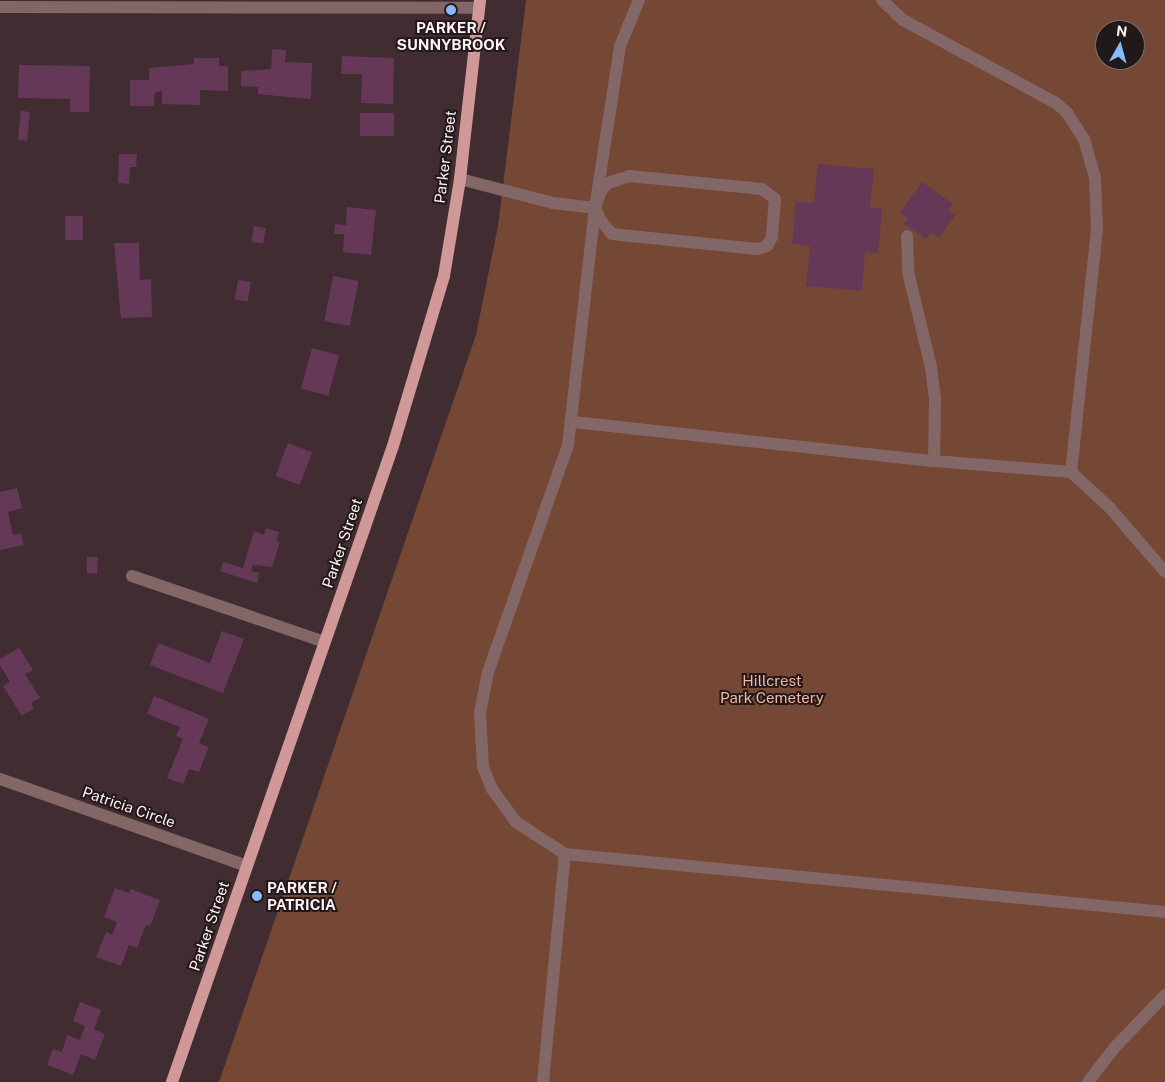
<!DOCTYPE html>
<style>
body{margin:0}
#map{position:relative;width:1165px;height:1082px;overflow:hidden;background:#412c32;font-family:"Public Sans",sans-serif}
div>[style]{position:absolute}
[style*='--x']{left:calc(var(--x)*1px);top:calc(var(--y)*1px);width:calc(var(--w)*1px);rotate:calc(var(--a)*1deg)}
.green>*{inset:0;background:#754735}
.building>*{inset:0;background:#653858;transform-origin:0 0}
.service>*{height:12px;margin:-6px;padding:0 6px;transform-origin:6px;border-radius:6px;background:#826766}
.minor>*{height:12px;margin:-6px;padding:0 6px;transform-origin:6px;border-radius:6px;background:#826766}
.primary>*{height:12px;margin:-6px;padding:0 6px;transform-origin:6px;border-radius:6px;background:#d09997}
.dots>*{width:14px;height:14px;translate:-50% -50%;box-sizing:border-box;border:2px solid #21181a;border-radius:50%}
span{translate:-50% -50%;white-space:nowrap;text-align:center;line-height:1.15;-webkit-text-stroke:4px #21181a;paint-order:stroke}
.poi-label{font-size:15px;color:#fff1f4;font-weight:700}
.left{translate:0 -50%;text-align:left}
.street-label{font-size:15px;color:#fff1f4}
.park-label{font-size:15px;color:#f8b69c}
.north{position:absolute;left:1095px;top:20px;width:50px;height:50px;box-sizing:border-box;background:#21181a;border:1px solid #7a6f71;border-radius:50%;rotate:7deg;font-size:14px;font-weight:700;line-height:20px;text-align:center;color:#fff1f4}
.north::after{content:'';display:block;margin:auto;width:18px;height:22px;background:#87bbfb;clip-path:polygon(50% 0,100% 100%,50% 72%,0 100%)}
</style>
<div id="map">
<div class="green">
<i style="clip-path:polygon(evenodd,526px 0,1165px 0,1165px 1082px,219px 1082px,476px 335px,498px 226px,526px 0,1105px 30px,1135px 30px,1135px 60px,1105px 60px,1105px 30px)"></i>
</div>
<div class="building">
<i style="clip-path:polygon(272px 49px,286px 50px,285px 62px,312px 63px,311px 99px,258px 94px,258px 87px,241px 86px,241px 71px,271px 69px)"></i>
<i style="clip-path:polygon(342px 56px,394px 58px,393px 104px,361px 103px,362px 74px,341px 74px)"></i>
<i style="clip-path:polygon(194px 58px,219px 58px,219px 66px,228px 66px,228px 91px,200px 90px,200px 105px,162px 104px,162px 91px,155px 92px,154px 106px,130px 106px,130px 80px,149px 80px,149px 68px,194px 64px)"></i>
<i style="clip-path:polygon(19px 65px,90px 66px,89px 112px,70px 112px,70px 99px,18px 98px)"></i>
<i style="left:21px;top:111px;width:9px;height:29px;rotate:6deg"></i>
<i style="left:360px;top:113px;width:34px;height:23px"></i>
<i style="clip-path:polygon(119px 154px,137px 154px,136px 167px,130px 167px,129px 184px,118px 183px)"></i>
<i style="clip-path:polygon(818px 164px,874px 169px,870px 208px,882px 209px,878px 253px,865px 252px,862px 291px,806px 286px,810px 246px,792px 244px,796px 201px,814px 203px)"></i>
<i style="clip-path:polygon(922px 182px,953px 204px,948px 210px,955px 215px,939px 238px,931px 232px,926px 239px,904px 224px,908px 218px,900px 213px)"></i>
<i style="clip-path:polygon(347px 207px,376px 210px,371px 255px,343px 252px,344px 234px,334px 234px,335px 224px,346px 225px)"></i>
<i style="left:65px;top:216px;width:18px;height:24px"></i>
<i style="left:254px;top:226px;width:12px;height:16px;rotate:9deg"></i>
<i style="clip-path:polygon(114px 243px,139px 243px,140px 280px,151px 279px,152px 317px,121px 318px)"></i>
<i style="left:333px;top:276px;width:26px;height:46px;rotate:11deg"></i>
<i style="left:238px;top:280px;width:13px;height:20px;rotate:9deg"></i>
<i style="left:312px;top:348px;width:28px;height:42px;rotate:15deg"></i>
<i style="left:288px;top:443px;width:26px;height:35px;rotate:21deg"></i>
<i style="clip-path:polygon(17px 488px,22px 508px,8px 512px,13px 535px,21px 533px,24px 545px,0 550px,0 492px)"></i>
<i style="clip-path:polygon(266px 528px,279px 532px,276px 541px,280px 542px,272px 567px,253px 565px,251px 571px,260px 573px,257px 583px,220px 571px,223px 562px,243px 568px,254px 531px,264px 535px)"></i>
<i style="clip-path:polygon(87px 557px,98px 557px,97px 574px,87px 573px)"></i>
<i style="clip-path:polygon(222px 631px,244px 639px,223px 693px,150px 665px,158px 643px,210px 663px)"></i>
<i style="clip-path:polygon(19px 648px,33px 670px,25px 674px,40px 698px,31px 703px,34px 708px,22px 716px,3px 686px,10px 682px,0 665px,0 659px)"></i>
<i style="clip-path:polygon(154px 696px,209px 719px,199px 743px,209px 747px,199px 772px,189px 769px,183px 784px,167px 778px,183px 739px,176px 736px,180px 727px,147px 714px)"></i>
<i style="clip-path:polygon(115px 888px,129px 893px,131px 889px,160px 900px,150px 926px,146px 925px,137px 948px,129px 945px,121px 966px,96px 957px,106px 932px,112px 935px,117px 922px,104px 917px)"></i>
<i style="clip-path:polygon(80px 1002px,101px 1010px,94px 1030px,105px 1034px,95px 1060px,81px 1054px,73px 1075px,47px 1065px,53px 1049px,62px 1052px,67px 1035px,80px 1040px,85px 1026px,73px 1021px)"></i>
</div>
<div class="service">
<i style="--x:882;--y:0;--w:29;--a:44"></i>
<i style="--x:903;--y:20;--w:174;--a:28.5"></i>
<i style="--x:1056;--y:103;--w:15;--a:42"></i>
<i style="--x:1067;--y:113;--w:31;--a:57"></i>
<i style="--x:1084;--y:139;--w:41;--a:74.2"></i>
<i style="--x:1095;--y:178;--w:51;--a:87.8"></i>
<i style="--x:1097;--y:229;--w:244;--a:96.1"></i>
<i style="--x:1071;--y:472;--w:53;--a:42.7"></i>
<i style="--x:1110;--y:508;--w:84;--a:49.3"></i>
<i style="--x:460;--y:179;--w:96;--a:14.5"></i>
<i style="--x:553;--y:203;--w:42;--a:6.8"></i>
<i style="--x:595;--y:208;--w:239;--a:96.5"></i>
<i style="--x:568;--y:445;--w:241;--a:109.4"></i>
<i style="--x:488;--y:672;--w:42;--a:101"></i>
<i style="--x:480;--y:713;--w:54;--a:86.8"></i>
<i style="--x:483;--y:767;--w:24;--a:68"></i>
<i style="--x:492;--y:789;--w:41;--a:54"></i>
<i style="--x:516;--y:822;--w:59;--a:33.1"></i>
<i style="--x:565;--y:854;--w:603;--a:5.52"></i>
<i style="--x:595;--y:208;--w:18;--a:-71"></i>
<i style="--x:601;--y:191;--w:11;--a:-49"></i>
<i style="--x:608;--y:183;--w:22;--a:-18"></i>
<i style="--x:629;--y:176;--w:134;--a:5.6"></i>
<i style="--x:762;--y:189;--w:16;--a:38"></i>
<i style="--x:775;--y:199;--w:38;--a:95"></i>
<i style="--x:772;--y:237;--w:10;--a:119"></i>
<i style="--x:767;--y:246;--w:10;--a:163"></i>
<i style="--x:757;--y:249;--w:146;--a:-174.1"></i>
<i style="--x:612;--y:234;--w:17;--a:-130"></i>
<i style="--x:601;--y:221;--w:14;--a:-115"></i>
<i style="--x:595;--y:208;--w:164;--a:-81.2"></i>
<i style="--x:620;--y:46;--w:50;--a:-67.6"></i>
<i style="--x:907;--y:236;--w:36;--a:88"></i>
<i style="--x:908;--y:272;--w:98;--a:76.4"></i>
<i style="--x:931;--y:367;--w:32;--a:83"></i>
<i style="--x:935;--y:399;--w:62;--a:90.9"></i>
<i style="--x:573;--y:422;--w:363;--a:6.2"></i>
<i style="--x:934;--y:461;--w:137;--a:4.6"></i>
<i style="--x:132;--y:576;--w:204;--a:18.9"></i>
<i style="--x:543;--y:1082;--w:229;--a:-84.5"></i>
<i style="--x:1088;--y:1082;--w:44;--a:-52.4"></i>
<i style="--x:1115;--y:1047;--w:72;--a:-46.1"></i>
</div>
<div class="minor">
<i style="--x:0;--y:7;--w:479;--a:0.1"></i>
<i style="--x:0;--y:779;--w:262;--a:19.4"></i>
</div>
<div class="primary">
<i style="--x:172;--y:1082;--w:673;--a:-70.84"></i>
<i style="--x:393;--y:446;--w:177;--a:-73.3"></i>
<i style="--x:444;--y:276;--w:98;--a:-80.6"></i>
<i style="--x:460;--y:179;--w:180;--a:-83.6"></i>
</div>
<div class="dots">
<i style="left:451px;top:10px;background:#87bbfb"></i>
<i style="left:257px;top:896px;background:#87bbfb"></i>
</div>
<div class="poi-label">
<span style="left:451px;top:36px">PARKER /<br>SUNNYBROOK</span>
<span class="left" style="left:267px;top:896px">PARKER /<br>PATRICIA</span>
</div>
<div class="street-label">
<span style="left:445px;top:157px;rotate:-83deg">Parker Street</span>
<span style="left:342px;top:543px;rotate:-71deg">Parker Street</span>
<span style="left:129px;top:807px;rotate:19deg">Patricia Circle</span>
<span style="left:209px;top:926px;rotate:-71deg">Parker Street</span>
</div>
<div class="park-label">
<span style="left:772px;top:689px">Hillcrest<br>Park Cemetery</span>
</div>
<div class="north">N</div>
</div>
